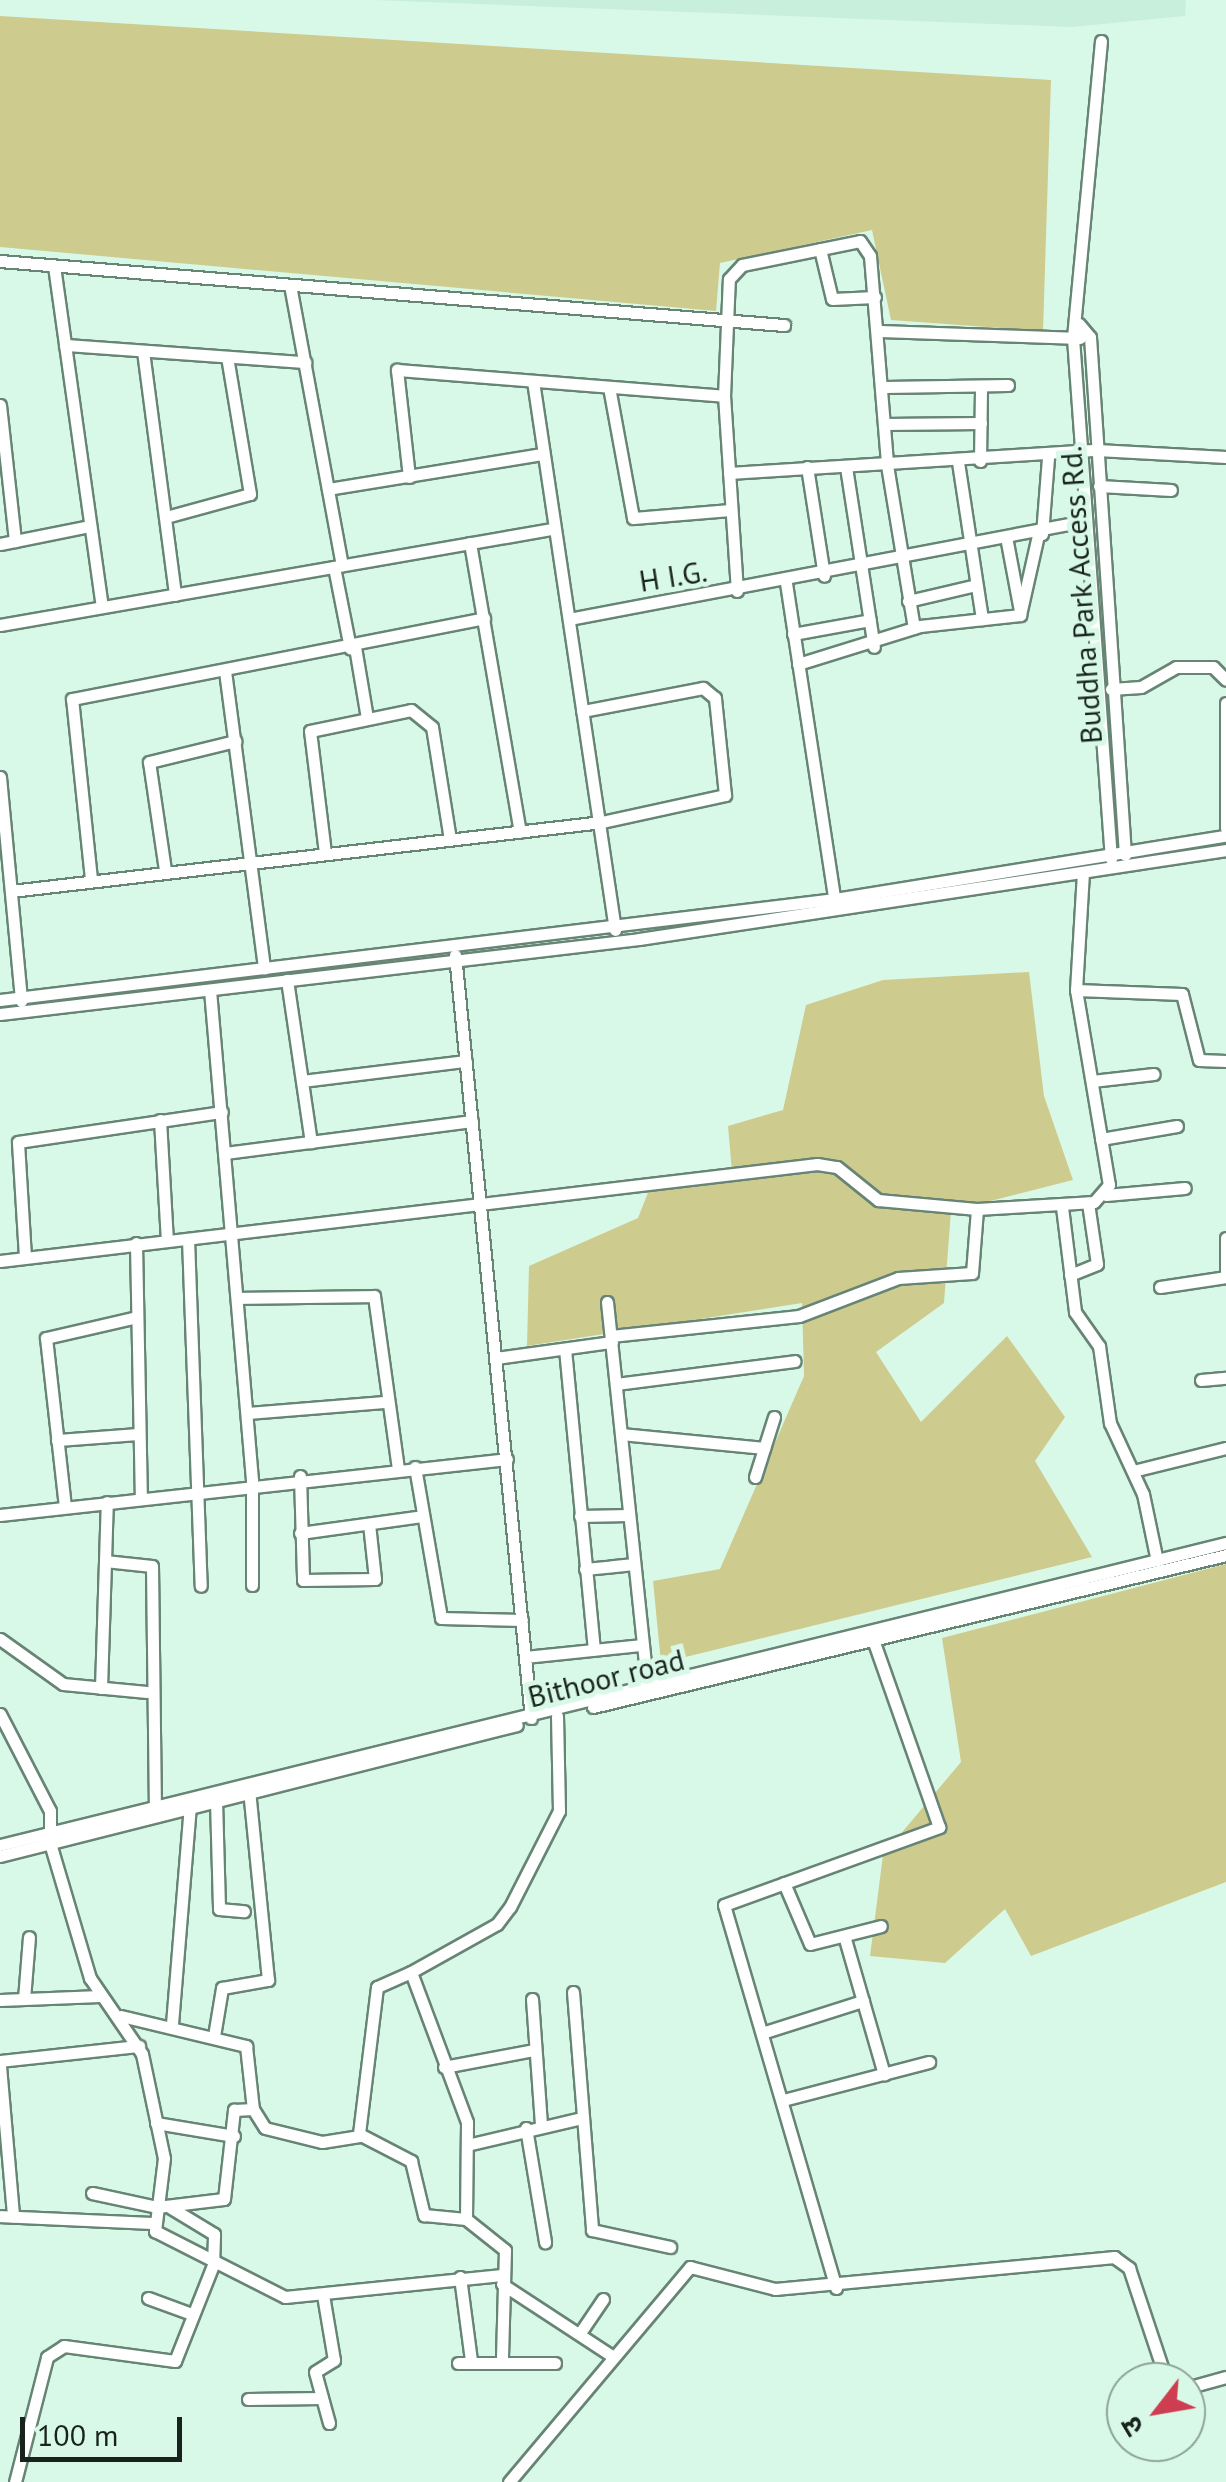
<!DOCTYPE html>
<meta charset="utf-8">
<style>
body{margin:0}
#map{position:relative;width:1226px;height:2482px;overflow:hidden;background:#d9f9e8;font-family:"PT Sans","Noto Sans Devanagari",sans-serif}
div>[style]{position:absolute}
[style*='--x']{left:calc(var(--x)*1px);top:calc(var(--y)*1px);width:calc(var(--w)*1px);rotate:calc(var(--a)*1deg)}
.built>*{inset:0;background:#c8efdb}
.green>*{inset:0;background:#cecb8e}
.roads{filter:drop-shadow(2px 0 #678475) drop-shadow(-2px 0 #678475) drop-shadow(0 2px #678475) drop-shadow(0 -2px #678475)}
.minor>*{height:11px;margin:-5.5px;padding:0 5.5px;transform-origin:5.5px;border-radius:5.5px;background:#fff}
span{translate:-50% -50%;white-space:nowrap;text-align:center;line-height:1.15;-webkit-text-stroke:10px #d9f9e8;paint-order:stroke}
.street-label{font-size:30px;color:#18231e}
.north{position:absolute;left:1106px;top:2362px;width:100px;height:100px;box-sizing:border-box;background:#d9f9e8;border:2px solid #8ca397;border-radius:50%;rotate:239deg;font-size:28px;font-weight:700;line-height:40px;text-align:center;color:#18231e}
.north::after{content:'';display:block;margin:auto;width:35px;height:45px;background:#ce3e50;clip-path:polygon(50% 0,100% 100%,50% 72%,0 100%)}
.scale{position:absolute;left:20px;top:2417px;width:162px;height:45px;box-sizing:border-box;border:5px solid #18231e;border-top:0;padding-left:12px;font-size:30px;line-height:35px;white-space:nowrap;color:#18231e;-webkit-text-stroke:8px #d9f9e8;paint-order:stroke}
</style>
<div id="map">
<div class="built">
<i style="clip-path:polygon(373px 0,1186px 0,1185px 16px,1072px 27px)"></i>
</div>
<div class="green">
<i style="clip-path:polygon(0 16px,1051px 80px,1043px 331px,891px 320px,872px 230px,720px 263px,716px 311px,0 247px)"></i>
<i style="clip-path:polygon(1029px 972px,1044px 1096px,1073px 1180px,951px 1211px,944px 1303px,876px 1352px,921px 1422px,1007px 1336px,1065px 1417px,1035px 1461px,1092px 1557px,661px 1663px,653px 1581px,720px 1569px,804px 1376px,802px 1303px,527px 1346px,529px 1266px,638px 1218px,651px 1185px,732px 1172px,728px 1126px,783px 1110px,806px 1005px,883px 980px)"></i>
<i style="clip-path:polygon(1226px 1564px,1226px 1882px,1031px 1956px,1005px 1909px,945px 1963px,870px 1956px,883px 1855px,961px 1762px,942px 1638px)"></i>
</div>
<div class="roads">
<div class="minor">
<i style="--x:1101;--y:41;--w:298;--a:95.4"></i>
<i style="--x:1073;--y:338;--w:522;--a:85.83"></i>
<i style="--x:820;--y:249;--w:51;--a:76.5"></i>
<i style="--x:832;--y:299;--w:43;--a:-2.7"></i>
<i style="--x:0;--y:261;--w:787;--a:4.67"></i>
<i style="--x:54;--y:266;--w:344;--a:82"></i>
<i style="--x:290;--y:285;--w:285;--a:79.5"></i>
<i style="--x:1079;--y:324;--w:17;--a:50"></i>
<i style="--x:1090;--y:337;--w:519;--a:86.13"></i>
<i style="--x:880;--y:331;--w:200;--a:2"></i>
<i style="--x:65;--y:345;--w:241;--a:4.1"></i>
<i style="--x:143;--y:351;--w:246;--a:82.5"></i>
<i style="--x:533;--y:381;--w:555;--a:81.5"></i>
<i style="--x:609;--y:387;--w:133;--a:79.6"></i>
<i style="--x:633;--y:518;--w:98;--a:-4.7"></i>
<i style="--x:885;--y:387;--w:123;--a:-0.9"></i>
<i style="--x:0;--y:405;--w:137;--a:83.7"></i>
<i style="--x:884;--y:424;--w:97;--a:-0.6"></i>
<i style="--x:980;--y:461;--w:74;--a:-89.2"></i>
<i style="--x:958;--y:462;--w:159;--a:81.3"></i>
<i style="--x:807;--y:467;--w:110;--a:81.1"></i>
<i style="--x:846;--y:467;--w:182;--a:81.2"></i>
<i style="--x:729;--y:473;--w:369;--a:-3.6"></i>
<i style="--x:1097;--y:450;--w:129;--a:3.1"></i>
<i style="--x:409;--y:477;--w:108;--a:-96.4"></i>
<i style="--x:397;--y:370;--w:328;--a:4.5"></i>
<i style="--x:1099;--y:486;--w:72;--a:3.2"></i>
<i style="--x:328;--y:489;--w:216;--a:-9.3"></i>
<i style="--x:166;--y:517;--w:87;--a:-15.3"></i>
<i style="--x:250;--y:494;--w:139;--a:-99.5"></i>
<i style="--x:1042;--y:534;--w:76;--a:-85.5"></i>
<i style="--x:1007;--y:542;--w:70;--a:79.3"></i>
<i style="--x:470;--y:543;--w:293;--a:80.2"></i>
<i style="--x:0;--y:544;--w:92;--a:-11.3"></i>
<i style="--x:334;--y:567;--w:83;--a:78.8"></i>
<i style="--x:786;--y:583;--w:324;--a:81.3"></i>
<i style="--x:737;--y:591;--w:195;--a:-93.8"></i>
<i style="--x:724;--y:396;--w:117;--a:-87.6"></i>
<i style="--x:729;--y:279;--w:19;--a:-47"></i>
<i style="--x:742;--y:265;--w:120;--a:-11.5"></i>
<i style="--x:860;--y:241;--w:18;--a:56"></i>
<i style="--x:870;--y:256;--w:210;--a:85.3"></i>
<i style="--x:887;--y:465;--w:165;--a:80.6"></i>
<i style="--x:908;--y:601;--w:70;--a:-13.2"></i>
<i style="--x:569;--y:619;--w:524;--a:-10.77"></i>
<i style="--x:0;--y:625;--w:559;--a:-9.88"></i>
<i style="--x:793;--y:634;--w:78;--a:-10.3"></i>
<i style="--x:355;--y:647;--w:72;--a:80.4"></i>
<i style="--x:798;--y:664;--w:128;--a:-17.3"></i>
<i style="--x:920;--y:626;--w:101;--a:-6.3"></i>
<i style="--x:1020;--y:615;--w:82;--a:-77.3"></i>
<i style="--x:225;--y:671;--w:300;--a:82.5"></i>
<i style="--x:1111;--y:689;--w:30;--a:-4"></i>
<i style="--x:1141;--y:687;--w:40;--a:-29.7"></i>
<i style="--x:1176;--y:667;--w:37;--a:0"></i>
<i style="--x:1213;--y:667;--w:18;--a:45"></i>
<i style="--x:1226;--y:703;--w:125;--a:90"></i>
<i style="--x:0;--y:777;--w:225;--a:84.6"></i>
<i style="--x:325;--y:853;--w:123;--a:-97"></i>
<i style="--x:310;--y:731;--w:103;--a:-11.7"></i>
<i style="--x:411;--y:710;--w:27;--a:39"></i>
<i style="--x:432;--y:727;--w:113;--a:80.9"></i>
<i style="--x:165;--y:870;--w:109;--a:-98.4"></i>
<i style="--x:149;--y:762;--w:89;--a:-13.7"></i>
<i style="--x:91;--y:879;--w:181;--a:-96"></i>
<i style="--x:72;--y:699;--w:420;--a:-11.1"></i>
<i style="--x:11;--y:891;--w:595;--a:-6.66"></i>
<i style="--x:602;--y:822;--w:126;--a:-12.4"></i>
<i style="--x:725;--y:795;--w:98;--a:-95.9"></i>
<i style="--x:715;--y:698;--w:16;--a:-140"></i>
<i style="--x:703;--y:688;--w:123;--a:169.2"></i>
<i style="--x:455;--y:955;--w:767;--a:84.31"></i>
<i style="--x:287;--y:980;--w:164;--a:81.6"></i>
<i style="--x:210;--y:990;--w:492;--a:85.1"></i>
<i style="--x:252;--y:1480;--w:105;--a:90"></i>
<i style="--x:1076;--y:990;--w:106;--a:2.2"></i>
<i style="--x:1182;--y:994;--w:68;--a:75.6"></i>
<i style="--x:1199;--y:1060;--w:27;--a:2"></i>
<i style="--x:0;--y:1000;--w:841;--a:-6.9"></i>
<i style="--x:835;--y:899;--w:396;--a:-9.2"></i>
<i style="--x:0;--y:1014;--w:643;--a:-6.69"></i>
<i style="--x:639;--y:939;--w:594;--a:-8.62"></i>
<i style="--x:302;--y:1081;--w:165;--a:-7"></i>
<i style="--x:1092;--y:1081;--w:62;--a:-6.4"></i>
<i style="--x:160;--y:1120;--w:121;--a:86.7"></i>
<i style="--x:1101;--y:1139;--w:77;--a:-9.7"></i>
<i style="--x:225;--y:1153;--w:249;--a:-7.4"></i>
<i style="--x:1106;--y:1195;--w:79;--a:-5.1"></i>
<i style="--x:1062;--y:1207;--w:106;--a:82.9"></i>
<i style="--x:1075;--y:1312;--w:42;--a:54.8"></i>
<i style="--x:1099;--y:1346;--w:78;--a:81.9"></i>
<i style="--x:1110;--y:1423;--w:78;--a:65.1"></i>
<i style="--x:1143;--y:1494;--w:68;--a:78.2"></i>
<i style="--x:1226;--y:1238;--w:37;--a:90"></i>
<i style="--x:188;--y:1239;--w:347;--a:87.9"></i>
<i style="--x:136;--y:1243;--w:255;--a:88.9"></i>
<i style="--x:25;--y:1257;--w:115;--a:-93.5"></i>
<i style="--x:18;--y:1142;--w:206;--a:-8.4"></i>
<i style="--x:0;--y:1261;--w:823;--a:-6.77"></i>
<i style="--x:817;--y:1164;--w:20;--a:9"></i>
<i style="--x:837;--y:1167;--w:53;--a:38.8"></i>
<i style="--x:878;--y:1200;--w:99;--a:5.2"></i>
<i style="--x:977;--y:1209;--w:117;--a:-3.4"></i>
<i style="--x:1094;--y:1202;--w:23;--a:-49"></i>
<i style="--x:1109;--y:1185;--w:198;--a:-99.6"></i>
<i style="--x:1076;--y:990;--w:117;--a:-86.6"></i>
<i style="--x:1070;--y:1275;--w:29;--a:-22"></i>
<i style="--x:1097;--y:1264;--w:62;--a:-98.4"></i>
<i style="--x:1160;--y:1287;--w:67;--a:-8.6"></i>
<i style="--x:238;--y:1298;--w:136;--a:-0.8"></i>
<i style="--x:374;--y:1296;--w:174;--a:82.1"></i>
<i style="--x:607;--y:1302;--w:384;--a:84"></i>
<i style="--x:611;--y:1336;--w:189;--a:-6.1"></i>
<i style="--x:799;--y:1316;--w:106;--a:-21"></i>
<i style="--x:898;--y:1278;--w:74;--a:-3.9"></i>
<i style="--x:972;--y:1273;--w:64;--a:-85.5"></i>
<i style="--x:565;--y:1349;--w:302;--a:84.5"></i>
<i style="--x:496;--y:1358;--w:117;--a:-7.9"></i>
<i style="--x:1201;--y:1380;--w:25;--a:-5"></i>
<i style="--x:616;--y:1384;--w:180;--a:-7.3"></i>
<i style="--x:247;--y:1413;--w:138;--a:-4.6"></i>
<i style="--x:621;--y:1434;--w:144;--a:5.6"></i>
<i style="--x:57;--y:1440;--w:82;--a:-4.2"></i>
<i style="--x:415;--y:1467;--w:153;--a:80.2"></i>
<i style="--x:441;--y:1618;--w:81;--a:1.4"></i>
<i style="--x:1133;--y:1471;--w:96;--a:-13.9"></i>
<i style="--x:300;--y:1476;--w:104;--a:88.3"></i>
<i style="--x:303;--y:1580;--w:72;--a:-0.8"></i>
<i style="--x:375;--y:1579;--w:55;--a:-96.2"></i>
<i style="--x:755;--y:1477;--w:63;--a:-72.4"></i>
<i style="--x:65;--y:1507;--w:170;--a:-96.4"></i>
<i style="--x:46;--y:1338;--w:93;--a:-13"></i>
<i style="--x:0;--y:1515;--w:510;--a:-6.3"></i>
<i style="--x:580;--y:1516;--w:49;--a:-1.2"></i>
<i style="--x:300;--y:1533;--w:123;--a:-7.9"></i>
<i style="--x:105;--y:1561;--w:47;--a:6.1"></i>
<i style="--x:152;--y:1566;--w:240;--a:89.3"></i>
<i style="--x:585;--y:1569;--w:49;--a:-5.8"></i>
<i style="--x:0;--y:1639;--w:77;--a:35.5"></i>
<i style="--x:63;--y:1684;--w:84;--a:5.4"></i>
<i style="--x:525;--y:1657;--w:118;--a:-5.9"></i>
<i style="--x:101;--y:1688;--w:186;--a:-88.2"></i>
<i style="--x:593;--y:1707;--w:651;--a:-13.5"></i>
<i style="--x:0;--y:1714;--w:109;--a:62.7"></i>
<i style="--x:50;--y:1811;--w:32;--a:90"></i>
<i style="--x:50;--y:1843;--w:141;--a:73.5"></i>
<i style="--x:90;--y:1978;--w:92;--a:55.6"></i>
<i style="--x:142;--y:2054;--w:106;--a:78.1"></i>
<i style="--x:164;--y:2158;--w:74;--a:97"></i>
<i style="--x:155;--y:2231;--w:146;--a:26.9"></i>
<i style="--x:285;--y:2297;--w:218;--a:-5.8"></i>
<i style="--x:216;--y:1800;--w:109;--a:88.4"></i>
<i style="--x:219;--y:1909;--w:25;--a:5"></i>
<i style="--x:0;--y:1845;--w:1263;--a:-13.84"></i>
<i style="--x:0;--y:1856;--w:533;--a:-14.22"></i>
<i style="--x:784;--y:1883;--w:66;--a:66.9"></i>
<i style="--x:810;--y:1944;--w:73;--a:-14.2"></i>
<i style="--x:845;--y:1939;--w:141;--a:73.9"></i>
<i style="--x:411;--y:1972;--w:37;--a:156"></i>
<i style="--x:377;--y:1987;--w:148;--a:97"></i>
<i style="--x:359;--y:2134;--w:59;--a:27.4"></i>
<i style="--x:411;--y:2161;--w:56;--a:76.5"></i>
<i style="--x:424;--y:2215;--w:42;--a:5.4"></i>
<i style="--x:573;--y:1992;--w:239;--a:85.4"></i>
<i style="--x:592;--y:2230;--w:80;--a:12.3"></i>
<i style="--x:24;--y:1999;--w:62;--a:-85.4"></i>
<i style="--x:532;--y:1999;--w:126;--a:85.9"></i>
<i style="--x:0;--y:2000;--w:100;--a:-2.3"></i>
<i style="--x:121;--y:2016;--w:129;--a:13.5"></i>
<i style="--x:246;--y:2046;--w:63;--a:83.7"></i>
<i style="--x:253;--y:2109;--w:22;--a:58"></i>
<i style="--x:265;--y:2128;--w:59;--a:13.8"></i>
<i style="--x:322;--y:2142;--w:38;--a:-9"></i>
<i style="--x:172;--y:2024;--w:218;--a:-85.3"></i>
<i style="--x:765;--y:2032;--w:103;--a:-17.6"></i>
<i style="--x:214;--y:2036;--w:49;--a:-80.5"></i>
<i style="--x:222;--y:1988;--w:47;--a:-9.9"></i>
<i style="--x:268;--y:1980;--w:190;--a:-95.7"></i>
<i style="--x:0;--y:2061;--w:140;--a:-6.2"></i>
<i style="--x:0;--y:2066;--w:151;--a:85"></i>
<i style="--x:444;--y:2067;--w:92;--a:-10.7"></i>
<i style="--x:787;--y:2099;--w:147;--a:-14.6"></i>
<i style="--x:156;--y:2123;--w:79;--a:9.5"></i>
<i style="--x:526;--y:2128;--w:116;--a:80.5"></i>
<i style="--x:467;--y:2145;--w:114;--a:-13.2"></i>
<i style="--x:92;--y:2193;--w:66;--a:12.2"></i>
<i style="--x:157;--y:2207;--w:67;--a:-6.8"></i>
<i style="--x:224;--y:2199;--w:90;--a:-83.6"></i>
<i style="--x:234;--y:2110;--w:19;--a:-3"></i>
<i style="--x:0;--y:2216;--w:152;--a:2.6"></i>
<i style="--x:460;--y:2277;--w:84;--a:82.5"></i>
<i style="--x:502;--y:2284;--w:131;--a:33.2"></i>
<i style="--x:836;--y:2288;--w:399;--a:-106.3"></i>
<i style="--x:724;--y:1905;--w:229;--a:-19.9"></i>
<i style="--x:939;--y:1827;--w:196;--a:-109.4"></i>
<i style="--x:323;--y:2295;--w:66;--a:80.4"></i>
<i style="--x:334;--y:2360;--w:22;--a:148"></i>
<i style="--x:315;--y:2372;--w:53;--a:74.6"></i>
<i style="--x:148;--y:2298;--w:44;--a:20.1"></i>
<i style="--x:580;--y:2333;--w:41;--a:-55.9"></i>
<i style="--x:502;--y:2357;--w:107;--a:-88.4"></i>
<i style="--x:505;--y:2250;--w:50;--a:-141.5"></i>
<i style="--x:466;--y:2219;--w:97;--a:-89.4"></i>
<i style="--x:467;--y:2122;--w:160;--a:-110.5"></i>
<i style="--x:411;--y:1972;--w:98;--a:-29.2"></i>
<i style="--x:497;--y:1924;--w:21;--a:-53"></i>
<i style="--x:510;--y:1907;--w:108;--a:-63"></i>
<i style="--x:559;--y:1811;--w:95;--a:-91.2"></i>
<i style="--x:458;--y:2363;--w:97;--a:0"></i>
<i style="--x:1186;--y:2388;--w:41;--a:-15.4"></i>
<i style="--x:248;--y:2399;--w:74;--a:-0.8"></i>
<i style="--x:15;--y:2482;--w:129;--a:-75.6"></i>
<i style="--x:47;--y:2357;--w:20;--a:-33"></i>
<i style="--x:64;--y:2346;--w:112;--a:7.7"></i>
<i style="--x:175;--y:2361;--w:103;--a:-68.4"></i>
<i style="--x:213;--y:2265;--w:31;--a:-88"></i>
<i style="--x:214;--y:2234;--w:54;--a:-148.7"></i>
<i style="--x:509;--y:2482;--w:281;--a:-49.9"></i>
<i style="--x:690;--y:2267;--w:88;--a:14.5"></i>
<i style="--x:775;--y:2289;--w:341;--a:-5.4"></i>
<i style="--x:1114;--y:2257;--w:19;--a:36"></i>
<i style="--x:1129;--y:2268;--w:120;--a:71.6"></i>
</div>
</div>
<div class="street-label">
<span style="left:673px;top:576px;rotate:-9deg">H I.G.</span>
<span style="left:1081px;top:595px;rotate:-94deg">Buddha Park Access Rd.</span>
<span style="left:606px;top:1678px;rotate:-14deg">Bithoor road</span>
</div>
<div class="north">उ</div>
<div class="scale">100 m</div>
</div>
